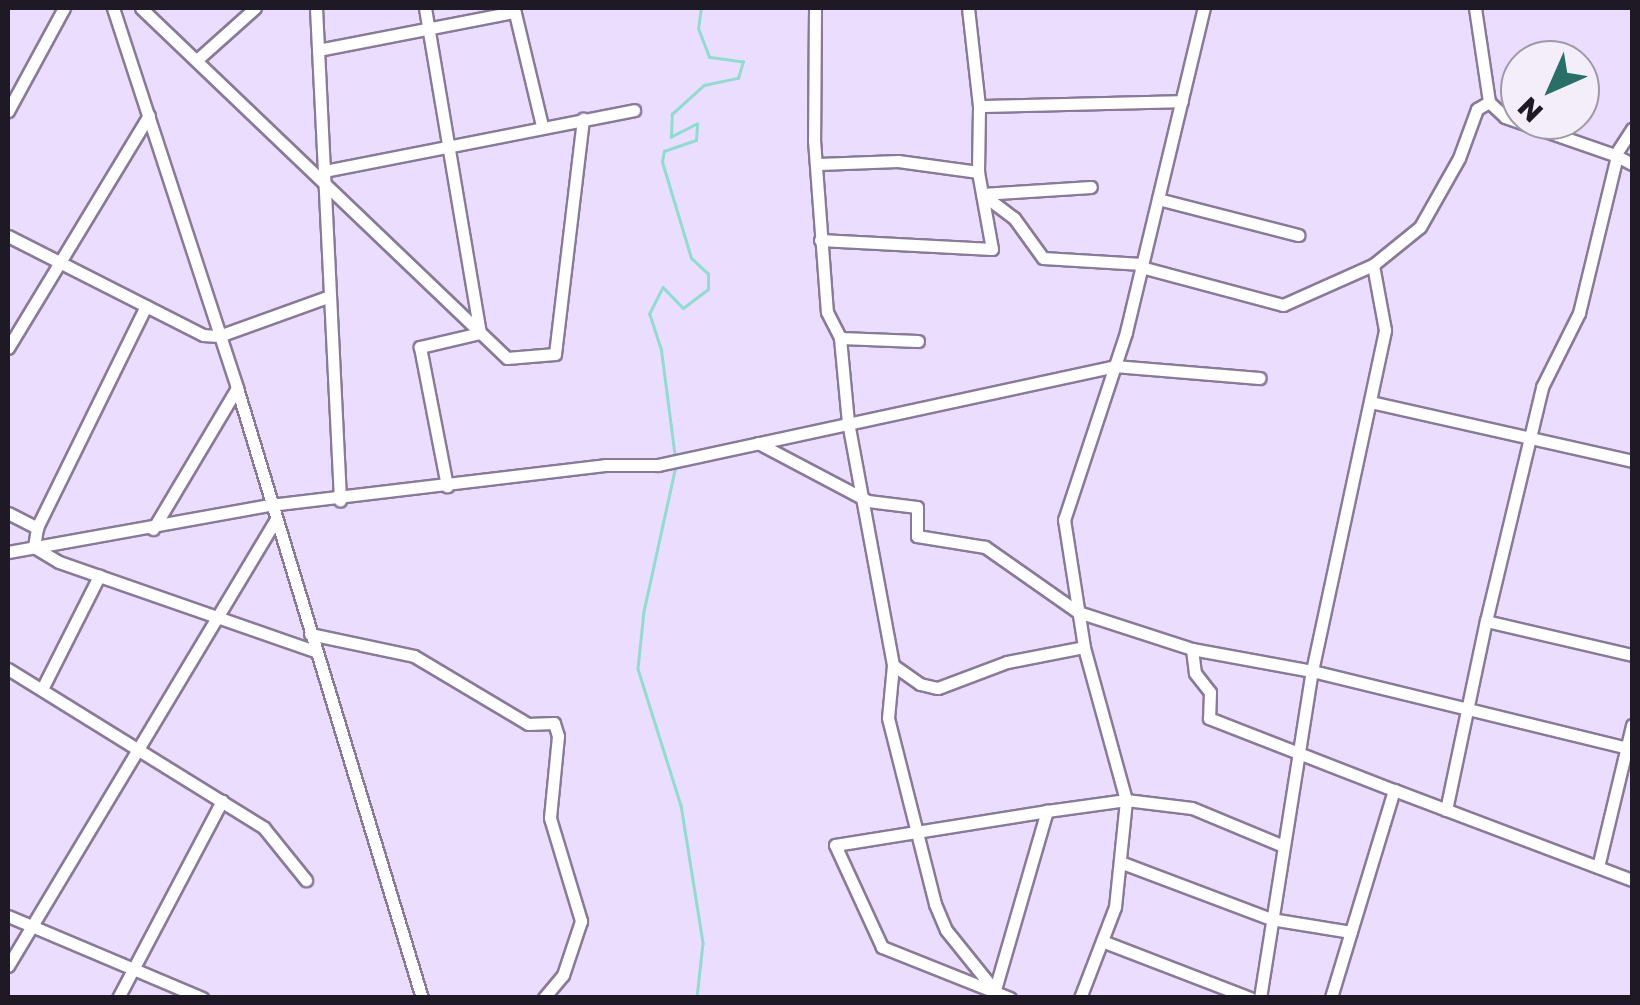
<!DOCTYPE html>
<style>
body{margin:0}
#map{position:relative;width:1640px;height:1005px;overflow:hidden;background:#ebddfd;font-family:"Golos Text",sans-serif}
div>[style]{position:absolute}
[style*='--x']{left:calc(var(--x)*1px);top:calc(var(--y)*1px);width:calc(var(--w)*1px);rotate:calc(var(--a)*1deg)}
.stream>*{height:2.5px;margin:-1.25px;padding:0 1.25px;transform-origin:1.25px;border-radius:1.25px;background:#8fddd1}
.roads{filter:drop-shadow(2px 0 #887b98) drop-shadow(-2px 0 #887b98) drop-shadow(0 2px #887b98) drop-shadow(0 -2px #887b98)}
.minor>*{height:11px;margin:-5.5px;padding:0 5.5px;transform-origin:5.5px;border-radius:5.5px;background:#fff}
span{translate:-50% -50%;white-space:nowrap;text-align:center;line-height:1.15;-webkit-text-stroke:10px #f4eefb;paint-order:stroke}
.frame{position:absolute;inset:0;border:10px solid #1e1924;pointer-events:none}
.north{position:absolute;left:1500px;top:40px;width:100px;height:100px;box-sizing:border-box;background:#f4eefb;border:2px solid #9e99a5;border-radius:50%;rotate:225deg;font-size:28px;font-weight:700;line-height:40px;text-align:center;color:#1e1924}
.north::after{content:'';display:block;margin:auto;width:35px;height:45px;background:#287067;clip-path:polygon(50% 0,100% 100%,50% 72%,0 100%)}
</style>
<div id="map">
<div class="stream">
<i style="--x:675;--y:458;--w:109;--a:-97.4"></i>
<i style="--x:661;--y:350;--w:38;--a:-108"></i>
<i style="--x:649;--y:314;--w:30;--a:-63"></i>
<i style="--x:663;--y:287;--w:29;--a:46"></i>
<i style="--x:683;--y:308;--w:31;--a:-37"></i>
<i style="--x:708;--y:289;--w:15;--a:-90"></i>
<i style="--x:708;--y:274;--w:23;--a:-137"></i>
<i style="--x:691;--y:258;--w:100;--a:-106.8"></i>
<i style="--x:662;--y:162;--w:11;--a:-80"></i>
<i style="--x:664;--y:151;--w:34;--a:-19"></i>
<i style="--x:696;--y:140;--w:16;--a:-86"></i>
<i style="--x:697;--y:124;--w:29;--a:153"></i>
<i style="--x:671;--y:137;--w:23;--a:-88"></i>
<i style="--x:672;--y:114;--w:43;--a:-42.2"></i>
<i style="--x:704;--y:85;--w:35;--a:-12"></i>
<i style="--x:738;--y:78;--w:17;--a:-73"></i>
<i style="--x:743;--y:62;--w:34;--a:-172"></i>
<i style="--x:709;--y:57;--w:30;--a:-111"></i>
<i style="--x:698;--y:29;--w:21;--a:-82"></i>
<i style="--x:676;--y:466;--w:148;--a:102.4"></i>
<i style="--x:644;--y:611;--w:58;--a:95.9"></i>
<i style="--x:638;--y:669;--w:143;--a:72.5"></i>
<i style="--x:681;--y:805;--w:140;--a:80.9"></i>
<i style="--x:703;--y:943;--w:55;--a:96.2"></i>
</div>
<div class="roads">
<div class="minor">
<i style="--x:113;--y:8;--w:400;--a:71.9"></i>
<i style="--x:237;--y:388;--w:637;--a:73.13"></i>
<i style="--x:141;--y:8;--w:506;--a:43.72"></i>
<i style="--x:507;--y:358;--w:48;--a:-4.8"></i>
<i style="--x:555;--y:354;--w:237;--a:-83.2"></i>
<i style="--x:316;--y:8;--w:493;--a:87.2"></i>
<i style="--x:425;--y:8;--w:330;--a:80.4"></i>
<i style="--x:480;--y:333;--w:62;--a:166.9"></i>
<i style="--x:420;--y:347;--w:142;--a:79"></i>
<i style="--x:815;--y:8;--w:132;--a:90.4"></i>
<i style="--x:814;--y:140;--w:172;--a:85.7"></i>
<i style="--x:827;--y:312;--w:29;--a:63"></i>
<i style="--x:840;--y:338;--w:84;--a:84.6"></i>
<i style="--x:848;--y:422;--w:247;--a:79.5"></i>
<i style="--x:893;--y:665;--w:53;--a:95.4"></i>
<i style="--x:888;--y:718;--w:192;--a:75.8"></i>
<i style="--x:935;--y:904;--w:28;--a:67"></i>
<i style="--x:946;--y:930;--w:78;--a:51.2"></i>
<i style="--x:1475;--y:8;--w:95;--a:81.5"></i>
<i style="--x:1489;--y:102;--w:22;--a:43"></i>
<i style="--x:1505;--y:117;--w:116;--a:19.1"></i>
<i style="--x:514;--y:9;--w:120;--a:76.5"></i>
<i style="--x:318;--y:50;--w:200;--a:-11"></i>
<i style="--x:199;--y:58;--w:75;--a:-41.8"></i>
<i style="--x:979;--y:106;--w:203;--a:-1.4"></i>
<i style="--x:8;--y:111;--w:117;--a:-61.5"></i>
<i style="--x:1632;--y:129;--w:31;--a:123"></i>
<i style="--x:1615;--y:155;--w:19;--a:28"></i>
<i style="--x:819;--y:164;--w:79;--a:-2.2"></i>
<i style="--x:898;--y:161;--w:81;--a:7.8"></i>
<i style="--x:324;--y:171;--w:316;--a:-11.1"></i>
<i style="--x:982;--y:194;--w:40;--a:37"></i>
<i style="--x:1014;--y:218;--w:49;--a:54.1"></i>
<i style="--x:1043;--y:258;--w:99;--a:3.5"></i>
<i style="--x:982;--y:194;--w:109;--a:-3.7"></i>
<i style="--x:1158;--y:199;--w:145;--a:14.4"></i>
<i style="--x:8;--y:236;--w:219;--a:26.9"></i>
<i style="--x:203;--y:335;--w:16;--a:4"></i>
<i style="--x:219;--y:336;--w:118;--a:-19.8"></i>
<i style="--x:820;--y:240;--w:172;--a:3"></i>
<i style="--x:992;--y:249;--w:78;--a:-100.3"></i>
<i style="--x:978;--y:172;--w:66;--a:-89.1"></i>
<i style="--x:979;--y:106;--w:99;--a:-96.4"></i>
<i style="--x:1141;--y:267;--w:147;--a:15"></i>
<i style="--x:1283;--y:305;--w:98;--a:-24"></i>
<i style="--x:1373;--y:265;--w:60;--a:-39"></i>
<i style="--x:1420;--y:227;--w:79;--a:-60.5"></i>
<i style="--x:1459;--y:158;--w:52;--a:-69.8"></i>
<i style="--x:1477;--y:109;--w:14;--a:-30"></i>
<i style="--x:146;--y:306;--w:247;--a:116.2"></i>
<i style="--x:37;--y:528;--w:19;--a:99"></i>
<i style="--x:34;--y:547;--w:29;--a:31"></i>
<i style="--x:59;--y:562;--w:271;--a:19.2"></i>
<i style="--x:840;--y:338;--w:78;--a:2.2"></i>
<i style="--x:8;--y:348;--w:272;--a:-58.8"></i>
<i style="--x:1371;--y:402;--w:268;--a:12.7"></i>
<i style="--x:758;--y:443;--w:124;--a:27.8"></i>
<i style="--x:868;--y:501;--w:49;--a:7"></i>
<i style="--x:917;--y:507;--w:29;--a:90"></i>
<i style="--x:917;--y:536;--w:69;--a:9.2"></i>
<i style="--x:985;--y:547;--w:113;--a:35"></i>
<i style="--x:1078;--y:612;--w:120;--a:18"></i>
<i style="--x:1192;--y:649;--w:24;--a:83"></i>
<i style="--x:1195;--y:673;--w:24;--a:52"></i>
<i style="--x:1210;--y:692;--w:26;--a:92"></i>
<i style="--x:1209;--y:718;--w:199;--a:21.3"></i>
<i style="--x:1394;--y:790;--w:217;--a:106.9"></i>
<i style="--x:8;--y:513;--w:33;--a:27"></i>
<i style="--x:153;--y:529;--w:164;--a:-59.2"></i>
<i style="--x:8;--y:552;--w:266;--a:-10.2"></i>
<i style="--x:270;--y:505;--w:337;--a:-6.8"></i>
<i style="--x:605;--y:465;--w:53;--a:0"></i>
<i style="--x:658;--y:465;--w:467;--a:-12.2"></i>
<i style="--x:1114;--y:366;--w:146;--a:4.7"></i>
<i style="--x:1486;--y:621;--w:241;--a:-76.5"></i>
<i style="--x:1542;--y:387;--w:83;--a:-63.4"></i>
<i style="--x:1579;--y:313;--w:162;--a:-76.4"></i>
<i style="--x:310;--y:634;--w:106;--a:11.9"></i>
<i style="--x:414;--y:656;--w:133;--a:30.8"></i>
<i style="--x:528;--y:724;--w:26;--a:-2"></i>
<i style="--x:554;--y:723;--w:14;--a:73"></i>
<i style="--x:558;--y:736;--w:82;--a:95.6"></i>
<i style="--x:550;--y:818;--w:108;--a:73.2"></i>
<i style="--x:581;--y:921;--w:57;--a:108.4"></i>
<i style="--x:563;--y:975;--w:30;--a:130"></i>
<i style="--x:1192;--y:649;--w:122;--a:10.4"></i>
<i style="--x:1312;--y:671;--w:349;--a:-77.9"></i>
<i style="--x:1385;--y:330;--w:66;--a:-100.5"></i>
<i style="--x:893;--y:665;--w:33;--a:35"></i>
<i style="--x:920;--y:684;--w:18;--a:13"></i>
<i style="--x:938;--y:688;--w:74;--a:-20.6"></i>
<i style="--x:1007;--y:662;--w:78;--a:-11"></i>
<i style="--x:8;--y:669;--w:301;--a:31.8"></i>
<i style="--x:264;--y:828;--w:67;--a:51.1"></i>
<i style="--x:42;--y:689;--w:127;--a:-63.2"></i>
<i style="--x:1394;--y:790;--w:254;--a:20.7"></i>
<i style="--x:1446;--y:810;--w:193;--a:-78.1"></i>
<i style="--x:1486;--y:621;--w:150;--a:13.1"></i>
<i style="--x:1120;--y:862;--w:161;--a:20.7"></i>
<i style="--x:1271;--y:919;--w:81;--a:9.2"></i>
<i style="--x:1598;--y:867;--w:146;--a:-76.5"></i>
<i style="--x:8;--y:916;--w:211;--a:22.9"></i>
<i style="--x:1102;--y:941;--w:159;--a:21.1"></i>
<i style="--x:8;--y:966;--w:519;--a:-59.04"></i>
<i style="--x:994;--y:993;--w:190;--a:-73.8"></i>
<i style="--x:1047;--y:811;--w:80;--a:-7.9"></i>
<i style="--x:1126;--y:800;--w:66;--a:6.9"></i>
<i style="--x:1192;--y:808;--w:96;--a:22.6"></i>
<i style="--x:118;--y:998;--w:223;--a:-62.2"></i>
<i style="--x:1010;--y:998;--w:138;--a:-158.3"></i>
<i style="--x:882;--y:947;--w:112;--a:-114.7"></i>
<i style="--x:835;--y:845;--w:215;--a:-9.1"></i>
<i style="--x:1080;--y:998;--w:97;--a:-69"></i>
<i style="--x:1115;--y:907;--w:108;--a:-84.1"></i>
<i style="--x:1126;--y:800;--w:159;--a:-105.4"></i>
<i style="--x:1084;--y:647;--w:129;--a:-98.9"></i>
<i style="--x:1064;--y:520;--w:198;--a:-71.7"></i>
<i style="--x:1126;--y:332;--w:333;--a:-76.5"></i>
<i style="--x:1260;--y:998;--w:331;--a:-81"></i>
<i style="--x:1312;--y:671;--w:329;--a:13.7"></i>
</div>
</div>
<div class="frame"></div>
<div class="north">N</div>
</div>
